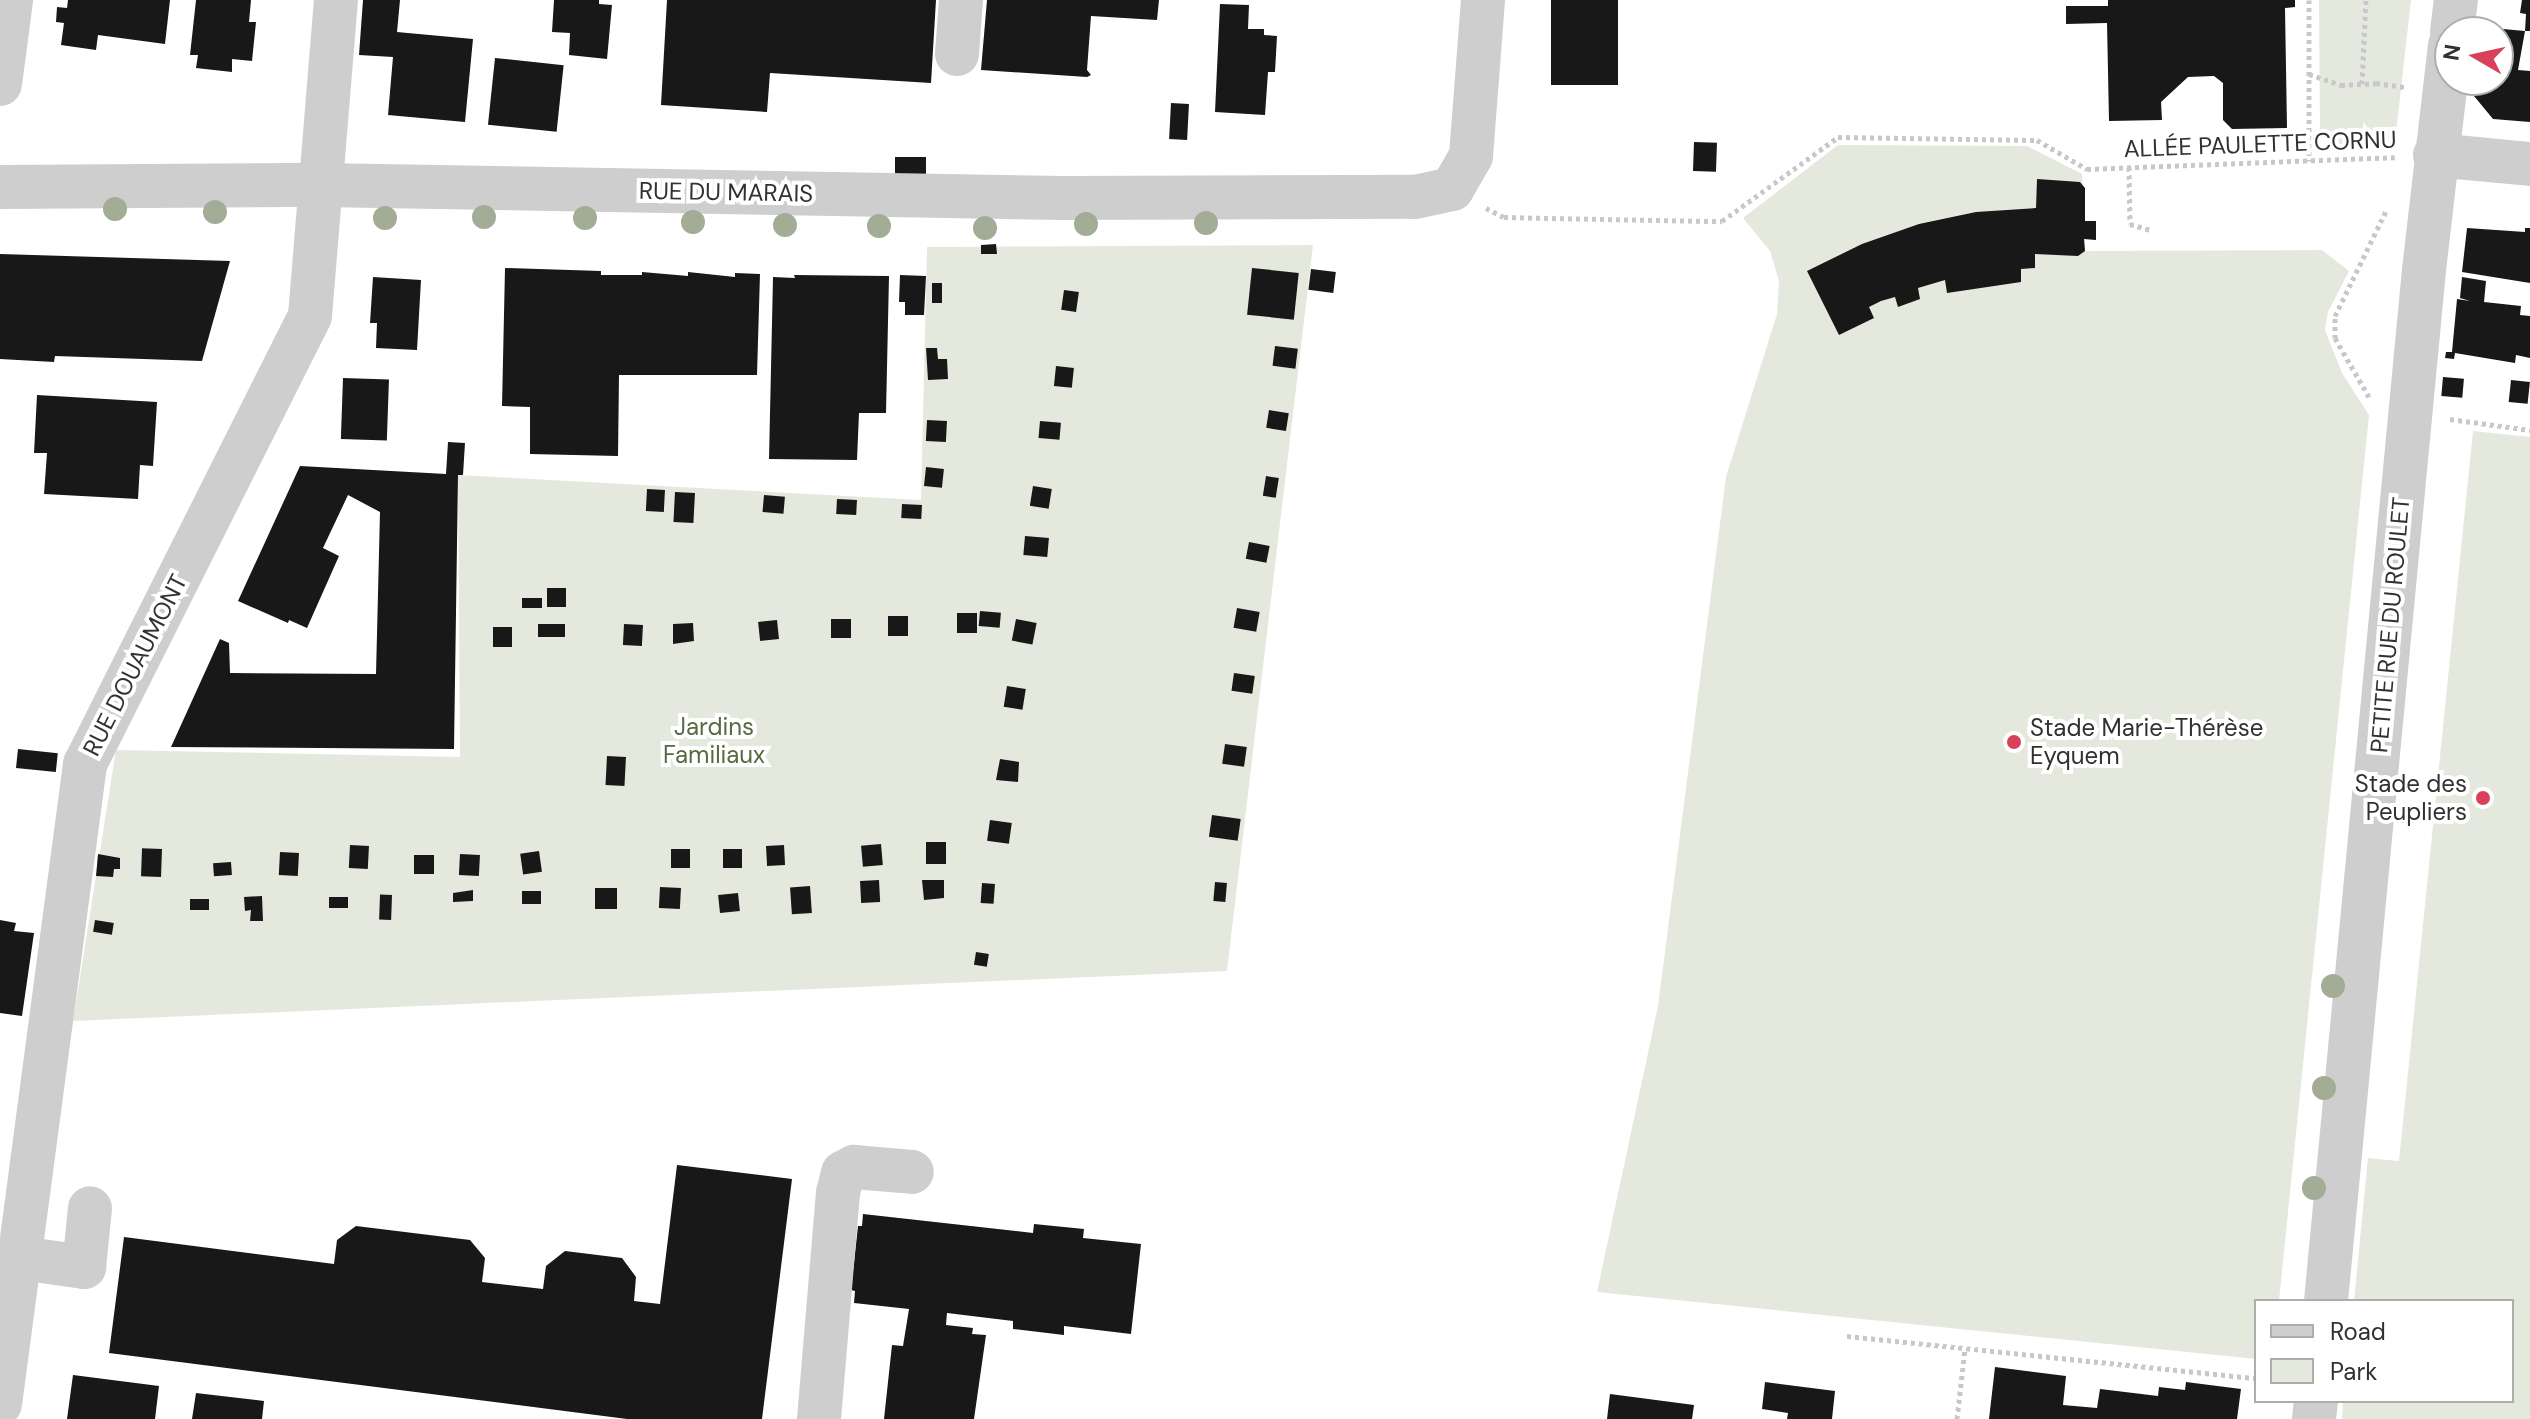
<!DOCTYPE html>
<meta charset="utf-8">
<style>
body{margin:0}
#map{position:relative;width:2530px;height:1419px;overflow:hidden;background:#fff;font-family:"DM Sans",sans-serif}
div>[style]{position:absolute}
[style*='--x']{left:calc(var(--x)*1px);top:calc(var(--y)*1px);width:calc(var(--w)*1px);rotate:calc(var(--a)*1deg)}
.green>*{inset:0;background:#e5e9dd}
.building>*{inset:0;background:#181818;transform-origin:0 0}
.path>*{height:5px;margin-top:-2.5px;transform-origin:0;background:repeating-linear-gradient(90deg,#c8c8c8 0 4px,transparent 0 8px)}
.minor>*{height:44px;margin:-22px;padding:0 22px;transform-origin:22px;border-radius:22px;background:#cecece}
.trees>*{width:24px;height:24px;margin:-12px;border-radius:50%;background:#a3ad96}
.dots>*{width:22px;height:22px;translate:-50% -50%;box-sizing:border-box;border:4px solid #fff;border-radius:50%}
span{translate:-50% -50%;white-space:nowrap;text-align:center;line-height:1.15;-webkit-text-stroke:8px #fff;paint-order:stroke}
.street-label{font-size:24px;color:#313131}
.park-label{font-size:24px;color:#586a41}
.poi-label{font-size:24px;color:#313131}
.left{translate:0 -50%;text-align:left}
.right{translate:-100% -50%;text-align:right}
.legend{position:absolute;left:2254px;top:1299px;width:260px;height:104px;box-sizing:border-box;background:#fff;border:2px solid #adadad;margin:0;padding:10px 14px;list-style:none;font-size:24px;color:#313131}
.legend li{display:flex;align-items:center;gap:16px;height:40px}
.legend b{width:40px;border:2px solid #adadad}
.north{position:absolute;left:2434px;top:16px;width:80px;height:80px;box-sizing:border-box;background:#fff;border:2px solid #adadad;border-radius:50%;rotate:279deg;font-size:22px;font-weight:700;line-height:32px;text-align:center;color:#313131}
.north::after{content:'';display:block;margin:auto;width:28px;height:36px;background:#d9415b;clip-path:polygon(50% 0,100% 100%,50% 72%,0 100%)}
</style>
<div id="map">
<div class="green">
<i style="clip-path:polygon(2319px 0,2411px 0,2395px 142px,2340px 146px,2320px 129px)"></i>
<i style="clip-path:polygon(1838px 145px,2027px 146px,2082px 174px,2085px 221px,2096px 221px,2096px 240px,2085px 239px,2085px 251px,2322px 250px,2349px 271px,2328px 312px,2325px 330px,2342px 373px,2369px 415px,2279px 1301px,2256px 1301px,2256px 1359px,1597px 1292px,1658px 1006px,1726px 477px,1777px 314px,1779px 281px,1770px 251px,1743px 218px)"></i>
<i style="clip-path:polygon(1313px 245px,1227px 971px,73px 1021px,116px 750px,460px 757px,458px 475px,921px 500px,927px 247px)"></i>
<i style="clip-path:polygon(2473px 431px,2530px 437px,2530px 1419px,2342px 1419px,2343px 1401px,2512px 1401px,2512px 1301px,2354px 1301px,2368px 1158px,2399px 1161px)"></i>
</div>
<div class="building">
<i style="clip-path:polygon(68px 0,170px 0,165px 44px,98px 35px,96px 50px,61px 45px,64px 23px,56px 22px,57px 7px,67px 8px)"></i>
<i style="clip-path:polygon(196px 0,251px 0,249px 22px,256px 22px,252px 61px,232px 59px,232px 72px,196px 68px,198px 55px,190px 55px)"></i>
<i style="clip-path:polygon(363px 0,400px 0,397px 32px,473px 39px,465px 122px,388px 115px,393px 57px,359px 55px)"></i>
<i style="clip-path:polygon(554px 0,599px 0,599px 4px,612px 5px,607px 59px,569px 55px,570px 33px,552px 32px)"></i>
<i style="clip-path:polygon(667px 0,936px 0,931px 83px,770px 73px,767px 112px,661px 105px)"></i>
<i style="clip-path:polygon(987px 0,1159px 0,1157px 20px,1091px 16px,1087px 70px,1091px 75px,1087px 77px,981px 70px)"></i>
<i style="left:1551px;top:0;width:67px;height:85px"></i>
<i style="clip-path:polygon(2108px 0,2295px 0,2295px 7px,2285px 8px,2287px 128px,2232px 129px,2223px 120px,2223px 83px,2214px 76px,2188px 77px,2161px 102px,2162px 120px,2109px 121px,2107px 23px,2066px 24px,2066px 6px,2108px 6px)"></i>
<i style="clip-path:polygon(2522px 0,2530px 0,2530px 31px,2525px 31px,2526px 14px,2520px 13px)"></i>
<i style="clip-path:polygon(1220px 4px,1249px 5px,1248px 29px,1264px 29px,1264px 35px,1277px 36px,1275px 72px,1268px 72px,1265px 115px,1215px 112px)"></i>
<i style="clip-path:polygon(2481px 27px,2525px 31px,2518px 70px,2530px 71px,2530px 122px,2493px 119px,2474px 96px,2476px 80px,2498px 80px,2498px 32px,2481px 32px)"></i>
<i style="left:495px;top:58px;width:69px;height:67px;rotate:6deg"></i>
<i style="left:1171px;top:103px;width:18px;height:36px;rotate:3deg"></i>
<i style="left:1694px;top:142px;width:23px;height:29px;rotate:2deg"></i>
<i style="left:895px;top:157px;width:31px;height:17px"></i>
<i style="clip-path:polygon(2037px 179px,2080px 182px,2085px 188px,2085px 221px,2096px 221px,2096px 240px,2084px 239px,2085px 251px,2078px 256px,2035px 254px,2035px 268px,2021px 269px,2021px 282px,1947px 293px,1945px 280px,1918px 288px,1920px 299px,1898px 307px,1895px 297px,1881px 301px,1869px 307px,1874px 318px,1839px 335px,1807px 271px,1862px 244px,1919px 224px,1976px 212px,2036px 208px)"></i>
<i style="clip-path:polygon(2467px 228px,2525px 232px,2525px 228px,2530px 228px,2530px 283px,2462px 272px)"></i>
<i style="clip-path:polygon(996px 244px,997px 254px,981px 254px,981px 245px)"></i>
<i style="clip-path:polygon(0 254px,230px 261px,202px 361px,55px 356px,54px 362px,0 359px)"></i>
<i style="clip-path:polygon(505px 268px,601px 271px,601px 275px,642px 275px,642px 272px,688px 276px,688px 272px,735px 277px,735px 273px,760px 274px,757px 375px,619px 375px,618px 456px,530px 454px,530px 407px,502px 406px)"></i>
<i style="left:1252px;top:268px;width:47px;height:47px;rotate:6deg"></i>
<i style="left:1311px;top:269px;width:25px;height:21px;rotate:7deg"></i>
<i style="clip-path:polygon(794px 275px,889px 276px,886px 413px,859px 413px,857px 460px,769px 459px,773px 277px,795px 278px)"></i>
<i style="clip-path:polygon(900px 275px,926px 276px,924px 315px,905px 315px,905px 302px,899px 302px)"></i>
<i style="clip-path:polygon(373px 277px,421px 280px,417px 350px,376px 348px,377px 323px,370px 323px)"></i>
<i style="clip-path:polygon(2462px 277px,2486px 281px,2484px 302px,2521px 306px,2520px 315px,2530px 316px,2530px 358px,2516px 355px,2515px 363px,2455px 353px,2454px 359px,2445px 358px,2446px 352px,2452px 352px,2457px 299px,2470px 301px,2460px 298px)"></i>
<i style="left:932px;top:283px;width:10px;height:20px"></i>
<i style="left:1064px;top:290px;width:15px;height:20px;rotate:8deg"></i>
<i style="left:1275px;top:346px;width:23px;height:20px;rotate:7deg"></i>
<i style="clip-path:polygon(926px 348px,937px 348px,938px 359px,947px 359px,948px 379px,928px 380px)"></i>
<i style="left:1056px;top:366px;width:18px;height:20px;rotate:6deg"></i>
<i style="left:2443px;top:377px;width:21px;height:19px;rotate:5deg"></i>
<i style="left:343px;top:378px;width:46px;height:61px;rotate:2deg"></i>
<i style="left:2511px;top:380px;width:19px;height:22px;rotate:6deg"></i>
<i style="clip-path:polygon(37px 395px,157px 402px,153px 466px,140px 465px,138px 499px,44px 494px,47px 453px,34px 453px)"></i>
<i style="left:1269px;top:410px;width:20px;height:18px;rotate:9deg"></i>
<i style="left:927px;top:420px;width:20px;height:21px;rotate:3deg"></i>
<i style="left:1040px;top:421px;width:21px;height:17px;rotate:5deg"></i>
<i style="clip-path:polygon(448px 442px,465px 443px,463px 475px,458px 475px,454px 749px,171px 747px,220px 639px,229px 643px,230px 673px,376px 674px,380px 512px,348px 495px,323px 548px,339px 556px,307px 628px,289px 620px,288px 623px,238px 601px,300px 466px,446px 474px)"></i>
<i style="left:926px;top:467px;width:18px;height:19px;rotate:6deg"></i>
<i style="left:1266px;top:476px;width:13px;height:20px;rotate:9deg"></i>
<i style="left:1033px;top:486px;width:19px;height:20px;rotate:9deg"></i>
<i style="left:647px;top:489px;width:18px;height:22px;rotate:3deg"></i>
<i style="left:675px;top:492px;width:20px;height:30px;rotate:3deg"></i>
<i style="left:764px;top:495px;width:21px;height:17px;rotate:5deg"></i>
<i style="left:837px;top:499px;width:20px;height:15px;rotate:3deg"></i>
<i style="left:902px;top:504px;width:20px;height:14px;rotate:3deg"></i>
<i style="left:1025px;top:536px;width:24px;height:19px;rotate:5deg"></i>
<i style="left:1249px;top:542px;width:21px;height:17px;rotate:11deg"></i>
<i style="left:547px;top:588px;width:19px;height:19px"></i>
<i style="left:542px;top:598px;width:10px;height:20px;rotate:90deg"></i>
<i style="left:1237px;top:608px;width:23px;height:20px;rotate:10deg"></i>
<i style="left:980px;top:611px;width:21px;height:15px;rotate:5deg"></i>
<i style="left:957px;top:613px;width:20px;height:20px"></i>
<i style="left:908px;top:616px;width:20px;height:20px;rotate:90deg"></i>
<i style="left:831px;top:619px;width:20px;height:19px"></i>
<i style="left:1016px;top:619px;width:21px;height:22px;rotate:11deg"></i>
<i style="left:777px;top:620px;width:19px;height:19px;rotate:84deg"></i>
<i style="clip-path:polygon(693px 623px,694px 641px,673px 644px,673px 624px)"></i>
<i style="left:538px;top:624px;width:27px;height:13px"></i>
<i style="left:624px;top:624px;width:19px;height:21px;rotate:3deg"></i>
<i style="left:512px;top:627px;width:20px;height:19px;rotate:90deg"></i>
<i style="left:1234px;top:673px;width:21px;height:18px;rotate:8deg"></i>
<i style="left:1007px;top:686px;width:19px;height:21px;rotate:9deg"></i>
<i style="left:1225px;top:744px;width:22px;height:20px;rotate:8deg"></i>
<i style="left:18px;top:749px;width:40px;height:19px;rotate:6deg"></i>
<i style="left:607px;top:756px;width:19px;height:29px;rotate:3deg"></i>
<i style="clip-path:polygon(1000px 759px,1019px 762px,1018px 782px,996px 780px)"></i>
<i style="left:1212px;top:815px;width:29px;height:22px;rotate:8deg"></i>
<i style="left:990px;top:820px;width:22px;height:21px;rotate:8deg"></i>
<i style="left:926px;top:842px;width:20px;height:22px"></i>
<i style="left:881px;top:844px;width:21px;height:20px;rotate:85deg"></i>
<i style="left:350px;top:845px;width:19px;height:23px;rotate:3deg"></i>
<i style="left:784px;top:845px;width:20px;height:18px;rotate:87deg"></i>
<i style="left:162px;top:849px;width:28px;height:20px;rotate:92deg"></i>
<i style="left:671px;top:849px;width:19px;height:19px"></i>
<i style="left:723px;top:849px;width:19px;height:19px"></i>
<i style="left:539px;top:851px;width:21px;height:19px;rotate:82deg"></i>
<i style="left:280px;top:852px;width:19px;height:23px;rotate:3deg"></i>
<i style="clip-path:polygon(98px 854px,120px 858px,120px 869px,114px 869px,113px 877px,96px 876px)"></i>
<i style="left:460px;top:854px;width:20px;height:21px;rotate:3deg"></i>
<i style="left:414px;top:855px;width:20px;height:19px"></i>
<i style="left:231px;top:862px;width:13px;height:18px;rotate:86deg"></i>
<i style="left:879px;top:880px;width:22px;height:19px;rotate:87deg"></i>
<i style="clip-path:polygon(922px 880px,944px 880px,944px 898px,924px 900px)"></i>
<i style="left:1215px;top:882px;width:12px;height:19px;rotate:5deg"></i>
<i style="left:982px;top:883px;width:13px;height:20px;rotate:4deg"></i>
<i style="left:810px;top:886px;width:27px;height:20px;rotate:86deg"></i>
<i style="left:660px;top:887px;width:21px;height:21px;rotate:3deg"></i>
<i style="left:617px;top:888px;width:21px;height:22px;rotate:90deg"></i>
<i style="clip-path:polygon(473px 890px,473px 901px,453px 902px,453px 893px)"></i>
<i style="left:522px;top:891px;width:19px;height:13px"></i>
<i style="left:738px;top:893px;width:18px;height:20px;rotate:84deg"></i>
<i style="left:392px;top:895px;width:25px;height:12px;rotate:92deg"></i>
<i style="clip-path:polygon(262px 896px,263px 921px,250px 921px,251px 910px,245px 911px,244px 897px)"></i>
<i style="left:348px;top:897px;width:11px;height:19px;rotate:90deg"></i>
<i style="left:209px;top:899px;width:11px;height:19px;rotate:90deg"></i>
<i style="clip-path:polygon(0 920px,16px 923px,14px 931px,34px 933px,22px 1016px,0 1013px)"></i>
<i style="left:95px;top:920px;width:19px;height:12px;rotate:9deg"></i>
<i style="left:976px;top:952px;width:13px;height:13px;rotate:9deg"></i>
<i style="clip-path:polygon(677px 1165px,792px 1179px,762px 1419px,627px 1419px,109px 1353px,124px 1237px,334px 1264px,337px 1240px,356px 1226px,470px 1240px,485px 1258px,482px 1282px,543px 1289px,546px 1266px,565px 1251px,622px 1258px,636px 1277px,634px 1301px,660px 1304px)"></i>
<i style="clip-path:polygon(863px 1214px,1033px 1233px,1034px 1224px,1084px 1229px,1083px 1238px,1141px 1244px,1131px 1334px,1064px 1326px,1064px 1335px,1013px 1329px,1013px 1321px,947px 1313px,946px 1325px,973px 1328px,972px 1334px,986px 1335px,974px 1419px,884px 1419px,892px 1345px,903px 1346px,909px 1309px,854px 1303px,855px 1291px,851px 1290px,858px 1226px,862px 1226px)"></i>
<i style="clip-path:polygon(1995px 1367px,2066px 1376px,2063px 1405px,2097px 1408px,2100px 1389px,2158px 1396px,2159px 1387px,2185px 1390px,2186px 1382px,2241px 1389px,2237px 1419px,1989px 1419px)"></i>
<i style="clip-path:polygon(73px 1375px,159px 1386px,155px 1419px,67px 1419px)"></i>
<i style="clip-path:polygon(1765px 1382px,1835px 1391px,1832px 1419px,1787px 1419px,1788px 1413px,1762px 1409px)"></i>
<i style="clip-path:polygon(196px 1393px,264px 1401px,262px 1419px,192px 1419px)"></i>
<i style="clip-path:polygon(1610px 1394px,1694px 1405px,1692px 1419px,1607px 1419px)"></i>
</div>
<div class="path">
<i style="--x:2309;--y:0;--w:161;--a:90"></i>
<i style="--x:2309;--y:74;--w:34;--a:19"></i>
<i style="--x:2341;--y:85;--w:35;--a:-3"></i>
<i style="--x:2376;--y:83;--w:30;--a:8"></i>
<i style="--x:2362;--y:84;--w:84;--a:-87.3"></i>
<i style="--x:2129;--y:167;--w:57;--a:89"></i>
<i style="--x:2130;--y:224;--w:22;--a:16"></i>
<i style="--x:1486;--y:208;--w:20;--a:27"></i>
<i style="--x:1504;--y:217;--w:218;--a:1.1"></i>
<i style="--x:1722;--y:221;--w:143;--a:-35.9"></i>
<i style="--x:1838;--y:137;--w:199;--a:0.9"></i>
<i style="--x:2037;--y:140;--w:58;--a:30.1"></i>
<i style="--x:2087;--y:169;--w:308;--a:-2.2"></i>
<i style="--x:2369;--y:397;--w:68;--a:-120"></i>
<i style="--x:2335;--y:338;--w:22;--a:-90"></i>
<i style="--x:2335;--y:316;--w:119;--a:-64.1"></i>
<i style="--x:2450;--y:419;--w:81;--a:7.8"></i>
<i style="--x:1847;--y:1336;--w:411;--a:5.9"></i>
<i style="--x:1957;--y:1419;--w:70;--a:-83.5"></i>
</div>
<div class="minor">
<i style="--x:2452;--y:32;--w:32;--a:-83"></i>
<i style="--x:957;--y:54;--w:54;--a:-85.8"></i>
<i style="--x:0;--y:84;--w:85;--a:-82.5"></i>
<i style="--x:2435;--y:155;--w:95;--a:5.4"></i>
<i style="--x:0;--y:187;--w:321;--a:-0.4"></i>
<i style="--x:321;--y:185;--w:742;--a:1"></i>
<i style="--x:1063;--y:198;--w:352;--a:-0.2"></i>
<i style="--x:1415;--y:197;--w:38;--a:-12"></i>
<i style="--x:1452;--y:189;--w:38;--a:-60"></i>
<i style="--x:1471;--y:156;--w:156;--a:-85.6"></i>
<i style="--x:20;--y:1258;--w:65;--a:8"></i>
<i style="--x:84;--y:1267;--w:59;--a:-84.2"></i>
<i style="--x:2326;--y:1301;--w:1036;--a:-84.57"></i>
<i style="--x:2424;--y:270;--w:226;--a:-83.4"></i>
<i style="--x:0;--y:1404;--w:646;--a:-82.43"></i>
<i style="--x:85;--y:764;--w:501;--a:-63.33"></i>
<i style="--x:310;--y:316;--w:317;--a:-85.3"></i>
<i style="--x:819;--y:1419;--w:227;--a:-85.2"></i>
<i style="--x:838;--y:1193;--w:21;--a:-76"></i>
<i style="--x:843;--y:1173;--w:13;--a:-29"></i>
<i style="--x:854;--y:1167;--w:58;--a:4.9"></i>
<i style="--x:2314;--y:1419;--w:18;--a:-84"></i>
</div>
<div class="trees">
<i style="left:115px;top:209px"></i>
<i style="left:215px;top:212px"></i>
<i style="left:484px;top:217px"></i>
<i style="left:385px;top:218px"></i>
<i style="left:585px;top:218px"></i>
<i style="left:693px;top:222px"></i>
<i style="left:1206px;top:223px"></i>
<i style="left:1086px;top:224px"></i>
<i style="left:785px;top:225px"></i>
<i style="left:879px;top:226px"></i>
<i style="left:985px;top:228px"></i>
<i style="left:2333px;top:986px"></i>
<i style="left:2324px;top:1088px"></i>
<i style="left:2314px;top:1188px"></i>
</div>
<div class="dots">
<i style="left:2014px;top:742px;background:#d9415b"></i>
<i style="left:2483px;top:798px;background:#d9415b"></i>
</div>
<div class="street-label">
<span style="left:2260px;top:144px;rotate:-2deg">ALLÉE PAULETTE CORNU</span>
<span style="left:726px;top:192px;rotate:1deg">RUE DU MARAIS</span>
<span style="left:2390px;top:625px;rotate:-85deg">PETITE RUE DU ROULET</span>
<span style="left:135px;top:665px;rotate:-63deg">RUE DOUAUMONT</span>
</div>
<div class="park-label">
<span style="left:714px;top:741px">Jardins<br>Familiaux</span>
</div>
<div class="poi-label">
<span class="left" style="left:2030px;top:742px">Stade Marie-Thérèse<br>Eyquem</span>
<span class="right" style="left:2467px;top:798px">Stade des<br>Peupliers</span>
</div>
<ul class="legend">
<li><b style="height:10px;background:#cecece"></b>Road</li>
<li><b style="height:22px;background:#e5e9dd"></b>Park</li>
</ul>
<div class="north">N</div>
</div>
